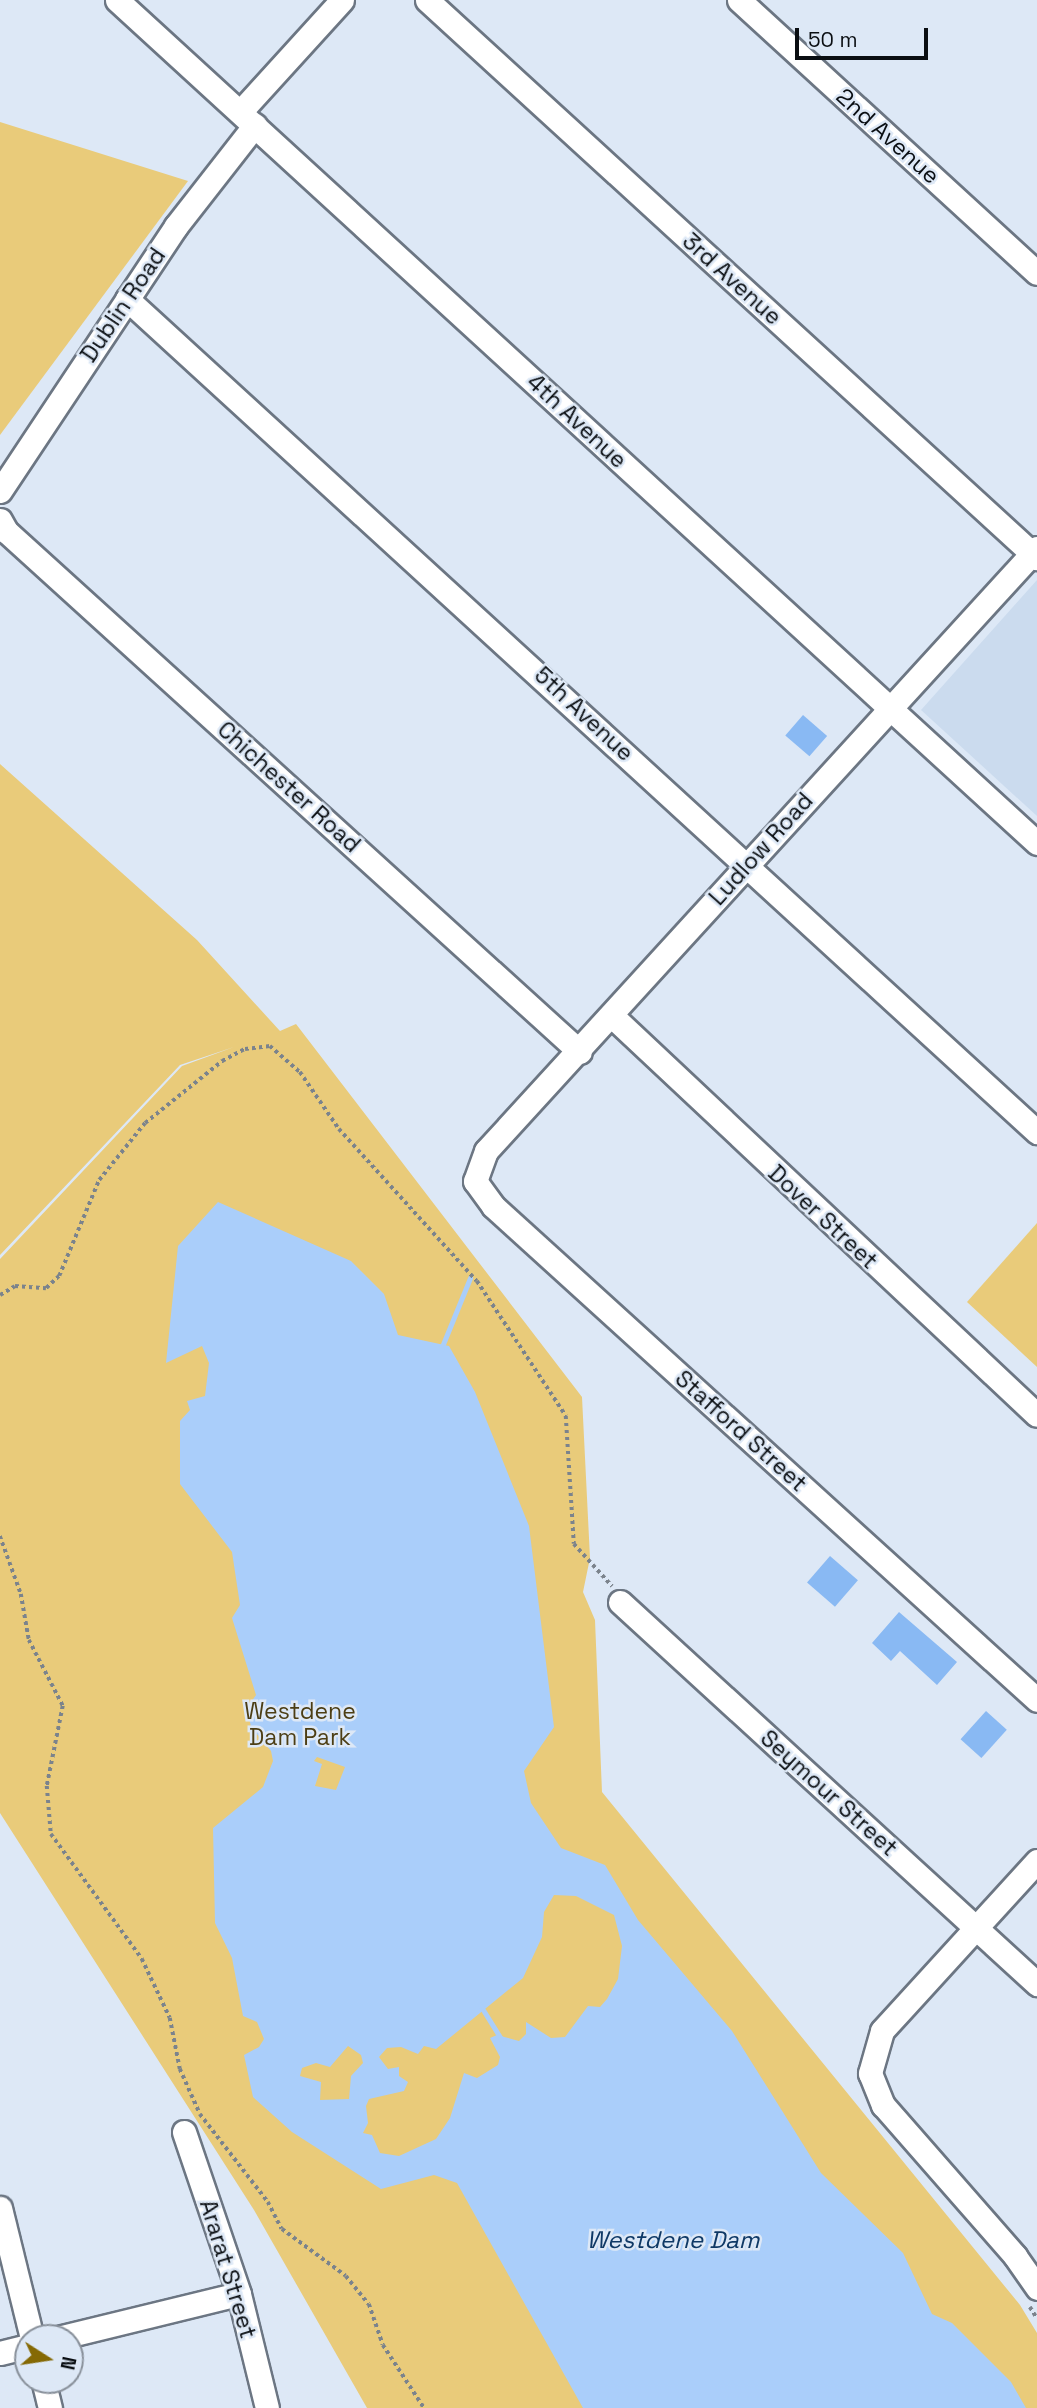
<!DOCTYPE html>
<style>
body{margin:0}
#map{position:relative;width:1037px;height:2408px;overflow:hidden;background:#dde8f6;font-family:"Space Grotesk",sans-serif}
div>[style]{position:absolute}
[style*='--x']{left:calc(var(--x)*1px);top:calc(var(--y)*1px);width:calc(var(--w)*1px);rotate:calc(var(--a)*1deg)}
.built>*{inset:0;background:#cbdbee}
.green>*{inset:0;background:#e9cb7a}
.water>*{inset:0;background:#aacefa}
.stream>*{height:5px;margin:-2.5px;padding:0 2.5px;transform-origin:2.5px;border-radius:2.5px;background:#aacefa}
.building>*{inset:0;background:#89b9f3;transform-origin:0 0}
.path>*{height:3.5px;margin-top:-1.75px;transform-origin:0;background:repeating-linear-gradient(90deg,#7b838c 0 3.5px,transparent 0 7px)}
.roads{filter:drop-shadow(2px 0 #6c7683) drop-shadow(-2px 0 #6c7683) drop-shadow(0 2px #6c7683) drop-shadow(0 -2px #6c7683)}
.minor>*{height:23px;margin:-11.5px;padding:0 11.5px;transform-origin:11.5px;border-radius:11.5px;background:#fff}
span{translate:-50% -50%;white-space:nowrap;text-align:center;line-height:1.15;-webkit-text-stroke:5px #dde8f6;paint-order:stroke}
.street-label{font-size:23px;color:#0a0e12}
.park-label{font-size:23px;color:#4c3e14}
.water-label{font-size:24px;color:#0f3966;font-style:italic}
.north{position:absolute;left:14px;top:2324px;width:70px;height:70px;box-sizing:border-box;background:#dde8f6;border:2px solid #89919b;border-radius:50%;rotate:102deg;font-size:19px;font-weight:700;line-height:28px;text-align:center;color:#0a0e12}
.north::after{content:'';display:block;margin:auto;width:24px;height:32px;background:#856904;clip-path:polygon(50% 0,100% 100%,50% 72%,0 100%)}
.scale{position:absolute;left:795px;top:28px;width:133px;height:32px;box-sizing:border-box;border:4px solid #0a0e12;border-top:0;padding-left:9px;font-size:21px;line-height:24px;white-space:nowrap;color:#0a0e12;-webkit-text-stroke:5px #dde8f6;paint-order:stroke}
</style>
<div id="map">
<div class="built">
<i style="clip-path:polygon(1037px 580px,1037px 816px,921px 710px)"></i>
</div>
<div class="green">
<i style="clip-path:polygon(0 122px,188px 181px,0 435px)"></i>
<i style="clip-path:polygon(0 764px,197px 940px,280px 1031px,296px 1024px,582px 1397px,590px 1558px,583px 1592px,595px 1620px,602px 1792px,1020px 2305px,1037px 2333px,1037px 2408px,367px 2408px,254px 2210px,0 1813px,0 1259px,182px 1066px,234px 1047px,180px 1065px,0 1255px)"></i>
<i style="clip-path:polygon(1037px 1223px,1037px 1367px,967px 1302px)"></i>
</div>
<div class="water">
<i style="clip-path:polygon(evenodd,218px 1202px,351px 1261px,384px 1294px,398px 1335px,449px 1346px,475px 1392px,529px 1526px,554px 1727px,524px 1771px,531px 1803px,561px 1848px,605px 1865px,638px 1920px,732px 2031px,821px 2173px,903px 2253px,932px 2314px,952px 2323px,1011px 2382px,1026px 2408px,583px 2408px,457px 2183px,434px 2175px,381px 2189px,292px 2132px,253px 2097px,244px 2055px,259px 2047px,264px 2039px,257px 2022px,243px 2016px,232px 1958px,215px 1923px,213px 1828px,263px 1787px,273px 1761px,271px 1751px,251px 1727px,247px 1708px,256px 1695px,232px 1618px,240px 1605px,232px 1552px,180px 1484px,180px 1421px,190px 1410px,187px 1401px,205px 1396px,209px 1363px,202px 1346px,166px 1363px,178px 1246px,218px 1202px,317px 1757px,345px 1767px,336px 1790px,315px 1786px,322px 1764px,314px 1761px,317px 1757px,218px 1202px,554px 1895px,576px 1896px,614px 1915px,622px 1946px,618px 1979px,607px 1999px,600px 2007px,588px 2006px,565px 2037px,551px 2038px,526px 2022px,526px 2034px,519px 2041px,497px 2035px,490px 2038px,500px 2057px,498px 2065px,477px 2078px,464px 2073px,450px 2118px,436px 2139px,399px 2156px,380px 2153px,372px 2135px,363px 2133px,368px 2123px,366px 2106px,369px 2099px,404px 2091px,408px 2082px,399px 2076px,399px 2067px,388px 2069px,379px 2057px,387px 2048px,401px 2047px,418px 2054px,424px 2046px,436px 2049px,523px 1978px,542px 1937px,544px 1912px,554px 1895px,218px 1202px,348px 2046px,361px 2055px,363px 2063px,351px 2076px,349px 2099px,320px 2100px,321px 2082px,300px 2076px,302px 2068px,316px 2063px,330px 2067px,348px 2046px)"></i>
</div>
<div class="stream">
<i style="--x:441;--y:1349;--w:77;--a:-67.8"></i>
<i style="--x:480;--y:2005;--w:44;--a:58.1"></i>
</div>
<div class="building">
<i style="left:803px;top:715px;width:32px;height:27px;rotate:41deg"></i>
<i style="left:830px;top:1556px;width:37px;height:35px;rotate:41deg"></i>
<i style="clip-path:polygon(899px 1612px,957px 1662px,937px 1685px,900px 1651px,891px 1661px,872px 1643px)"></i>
<i style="left:986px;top:1711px;width:28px;height:38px;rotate:42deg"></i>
</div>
<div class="path">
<i style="--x:0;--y:1295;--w:17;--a:-31"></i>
<i style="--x:15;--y:1286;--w:31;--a:4"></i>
<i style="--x:46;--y:1288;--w:18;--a:-43"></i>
<i style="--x:59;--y:1276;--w:104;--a:-67.4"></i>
<i style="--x:99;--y:1180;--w:73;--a:-51.1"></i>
<i style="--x:145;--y:1123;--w:99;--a:-38.8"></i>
<i style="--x:222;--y:1061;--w:26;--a:-28"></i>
<i style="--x:245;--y:1049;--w:25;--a:-7"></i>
<i style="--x:270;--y:1046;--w:40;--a:41"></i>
<i style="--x:300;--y:1072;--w:69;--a:55.6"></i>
<i style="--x:339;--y:1129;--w:205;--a:47.8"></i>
<i style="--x:477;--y:1281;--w:162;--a:56.6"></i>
<i style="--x:566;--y:1416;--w:128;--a:86.4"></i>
<i style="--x:574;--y:1544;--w:57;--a:47.9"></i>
<i style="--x:0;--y:1536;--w:62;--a:70.1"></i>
<i style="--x:21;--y:1594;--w:47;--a:80.1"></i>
<i style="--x:29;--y:1640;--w:74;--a:62.7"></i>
<i style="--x:63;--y:1706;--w:82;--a:101.3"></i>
<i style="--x:47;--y:1786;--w:48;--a:85.2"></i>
<i style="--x:51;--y:1834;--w:155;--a:53.9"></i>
<i style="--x:142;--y:1959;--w:65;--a:64.6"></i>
<i style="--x:170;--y:2018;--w:52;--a:78.9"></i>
<i style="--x:180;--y:2069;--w:49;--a:66"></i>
<i style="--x:200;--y:2114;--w:111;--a:52.3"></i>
<i style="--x:268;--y:2202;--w:30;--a:63"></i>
<i style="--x:282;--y:2229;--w:79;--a:36.3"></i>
<i style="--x:346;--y:2276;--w:36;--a:51"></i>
<i style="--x:369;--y:2304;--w:43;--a:71.1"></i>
<i style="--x:383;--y:2345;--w:75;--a:56.9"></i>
<i style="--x:1030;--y:2307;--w:13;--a:58"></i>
</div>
<div class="roads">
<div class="minor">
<i style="--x:117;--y:0;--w:1248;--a:42.5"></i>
<i style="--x:427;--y:0;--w:827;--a:42.45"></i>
<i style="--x:739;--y:0;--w:404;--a:42.5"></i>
<i style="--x:241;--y:111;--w:150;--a:-47.7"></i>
<i style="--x:127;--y:299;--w:1234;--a:42.47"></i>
<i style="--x:0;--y:491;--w:318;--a:-56.4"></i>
<i style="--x:176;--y:226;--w:128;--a:-52"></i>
<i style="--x:0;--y:520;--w:13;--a:61"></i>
<i style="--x:6;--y:531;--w:775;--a:42.23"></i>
<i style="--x:1037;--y:548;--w:817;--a:132.42"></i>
<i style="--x:486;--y:1151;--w:32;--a:110"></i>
<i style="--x:475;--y:1181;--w:31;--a:54"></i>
<i style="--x:493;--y:1206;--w:735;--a:42.24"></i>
<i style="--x:611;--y:1015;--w:584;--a:43.2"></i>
<i style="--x:620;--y:1602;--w:566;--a:42.49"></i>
<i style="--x:1037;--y:1861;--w:230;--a:132.4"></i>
<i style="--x:882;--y:2031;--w:44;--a:105.9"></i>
<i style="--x:870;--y:2073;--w:35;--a:68"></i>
<i style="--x:883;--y:2105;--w:201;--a:48.8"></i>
<i style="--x:1015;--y:2256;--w:39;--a:55"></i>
<i style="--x:184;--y:2132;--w:171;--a:71.2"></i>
<i style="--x:239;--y:2294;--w:117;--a:76.2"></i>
<i style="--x:0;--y:2208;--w:134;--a:76.2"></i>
<i style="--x:58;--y:2338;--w:186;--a:-13.7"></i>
<i style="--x:0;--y:2353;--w:29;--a:-14"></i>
<i style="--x:43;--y:2380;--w:29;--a:76"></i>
</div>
</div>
<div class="street-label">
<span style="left:888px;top:136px;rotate:42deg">2nd Avenue</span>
<span style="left:732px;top:279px;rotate:42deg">3rd Avenue</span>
<span style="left:123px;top:305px;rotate:-56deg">Dublin Road</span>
<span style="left:577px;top:421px;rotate:43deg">4th Avenue</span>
<span style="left:584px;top:714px;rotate:43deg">5th Avenue</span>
<span style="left:289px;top:787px;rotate:42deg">Chichester Road</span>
<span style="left:761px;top:849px;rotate:-48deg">Ludlow Road</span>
<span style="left:823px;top:1217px;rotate:43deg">Dover Street</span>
<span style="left:741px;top:1431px;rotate:42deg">Stafford Street</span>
<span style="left:829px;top:1793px;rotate:42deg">Seymour Street</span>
<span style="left:228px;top:2269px;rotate:73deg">Ararat Street</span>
</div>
<div class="park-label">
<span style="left:300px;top:1724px">Westdene<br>Dam Park</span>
</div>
<div class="water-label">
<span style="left:673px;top:2240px">Westdene Dam</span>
</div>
<div class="north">N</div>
<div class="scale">50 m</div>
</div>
